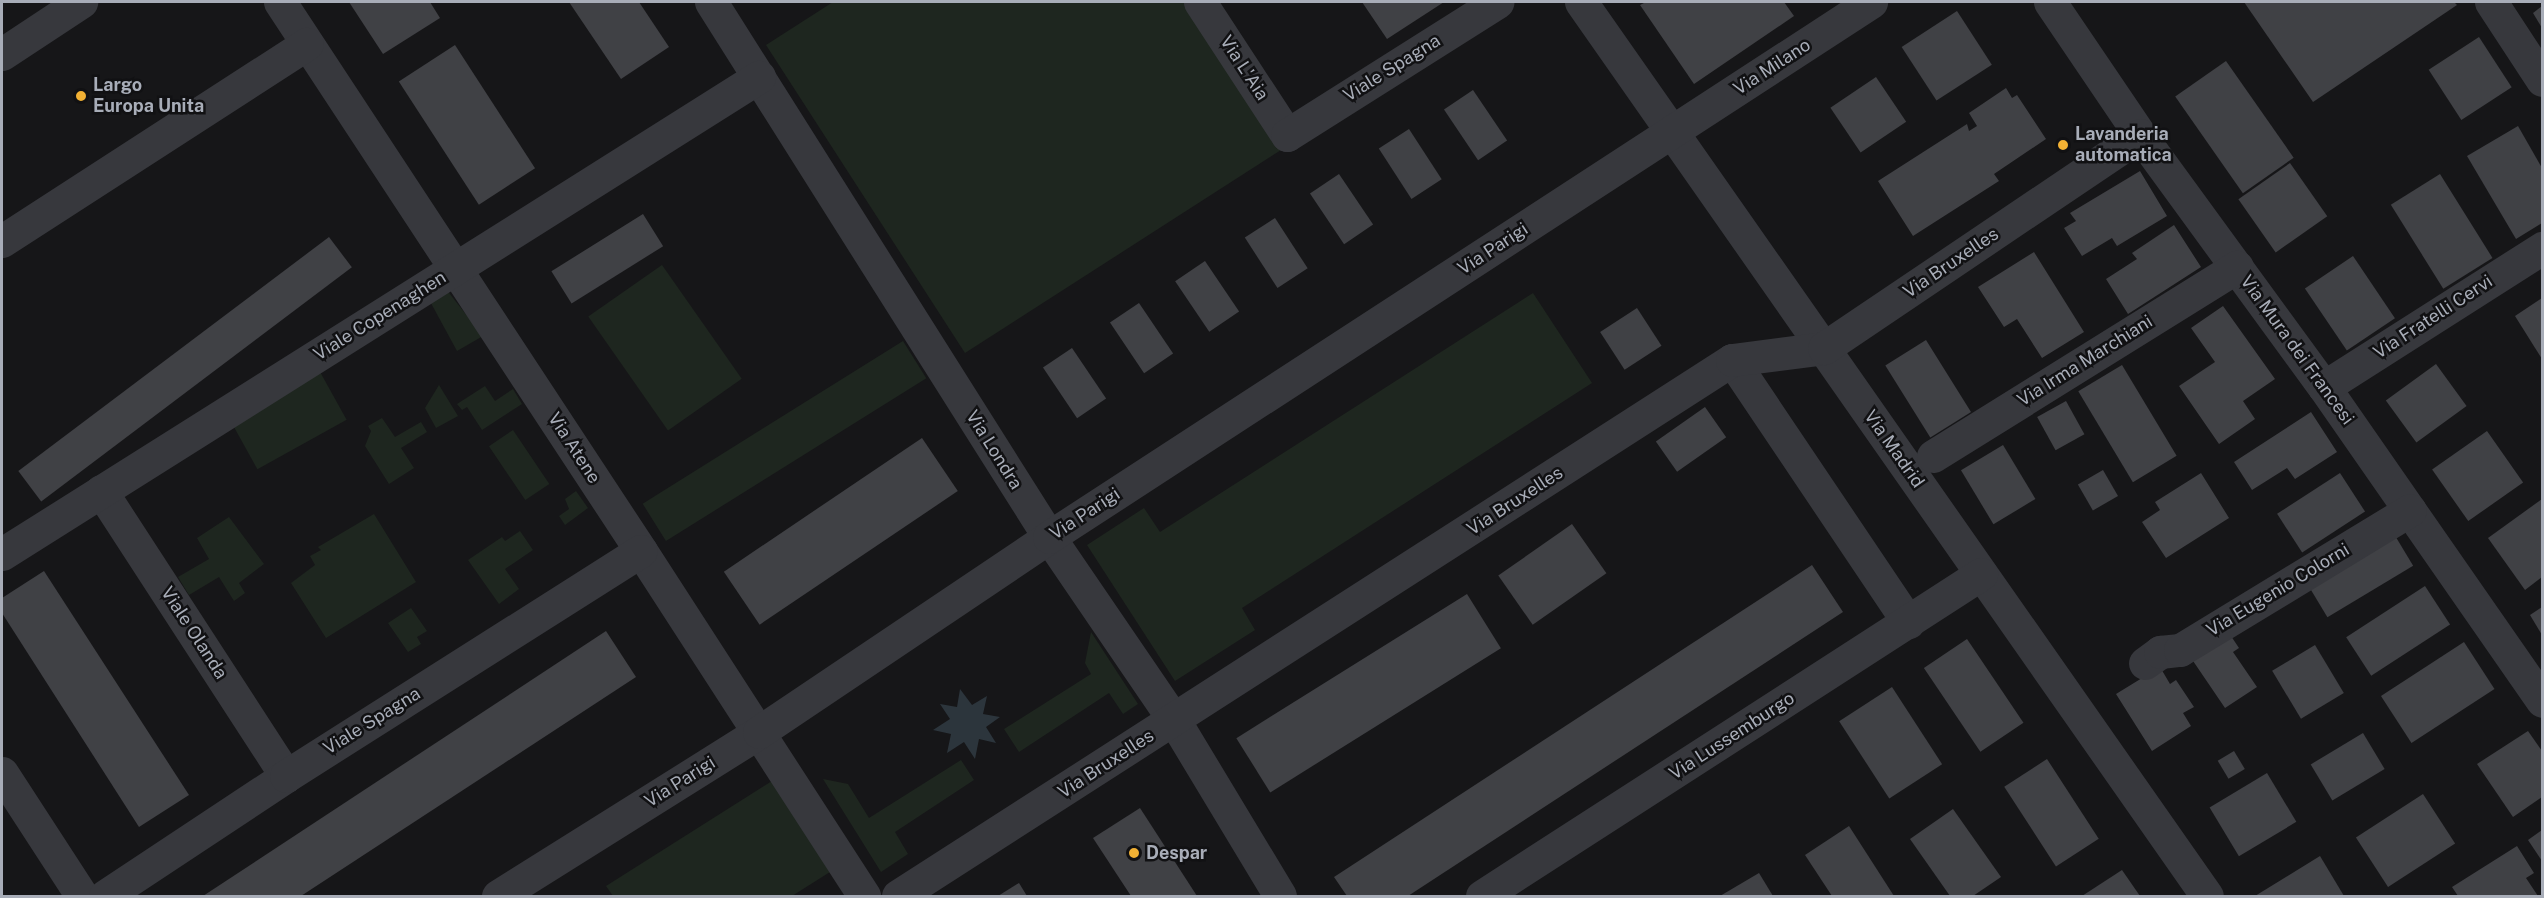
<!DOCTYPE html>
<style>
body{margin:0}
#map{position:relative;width:2544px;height:898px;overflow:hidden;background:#161618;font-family:"Public Sans",sans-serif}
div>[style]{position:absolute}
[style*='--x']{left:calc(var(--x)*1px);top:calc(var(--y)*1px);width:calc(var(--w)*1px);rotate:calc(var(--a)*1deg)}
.green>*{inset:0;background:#1e261f;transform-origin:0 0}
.water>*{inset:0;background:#2c353c}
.building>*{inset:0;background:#404145;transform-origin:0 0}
.minor>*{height:33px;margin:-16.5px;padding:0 16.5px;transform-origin:16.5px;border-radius:16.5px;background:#37383d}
.dots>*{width:16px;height:16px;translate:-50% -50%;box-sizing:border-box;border:3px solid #111113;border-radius:50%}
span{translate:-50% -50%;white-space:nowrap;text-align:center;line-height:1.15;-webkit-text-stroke:5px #111113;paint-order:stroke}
.street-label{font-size:18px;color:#a8adb8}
.poi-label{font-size:18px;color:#a8adb8;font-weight:700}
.left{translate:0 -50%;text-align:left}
.frame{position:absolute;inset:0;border:3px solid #a8adb8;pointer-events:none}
</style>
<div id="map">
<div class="green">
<i style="clip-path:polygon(833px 2px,1185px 2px,1281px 150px,965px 353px,766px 45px)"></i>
<i style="left:662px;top:265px;width:139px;height:90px;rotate:55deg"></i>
<i style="clip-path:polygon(442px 284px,483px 336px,457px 351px,426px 294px)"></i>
<i style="clip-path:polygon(1533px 293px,1592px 383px,1242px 608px,1255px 630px,1175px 681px,1087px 545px,1144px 508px,1160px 532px)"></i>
<i style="left:903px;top:341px;width:44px;height:307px;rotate:58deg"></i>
<i style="left:319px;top:370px;width:57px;height:102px;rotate:61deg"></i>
<i style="clip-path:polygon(439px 385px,458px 416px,436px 428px,425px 408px)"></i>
<i style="clip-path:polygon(485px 386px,495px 401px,513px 389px,522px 404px,482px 430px,467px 407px,462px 410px,457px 404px)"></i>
<i style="clip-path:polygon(382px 418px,395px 437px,421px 422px,427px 432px,401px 448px,414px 468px,389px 484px,365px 446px,371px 431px,368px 426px)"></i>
<i style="left:513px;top:430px;width:65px;height:29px;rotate:56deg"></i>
<i style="clip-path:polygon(576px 491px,588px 508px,565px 525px,559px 516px,569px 509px,565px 499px)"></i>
<i style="clip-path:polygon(374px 514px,416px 582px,326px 638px,291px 583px,315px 565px,310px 556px,321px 550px,318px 547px)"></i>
<i style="clip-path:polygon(229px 517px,264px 564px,239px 583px,245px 593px,234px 601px,219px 577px,189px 595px,178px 577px,209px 559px,197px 538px)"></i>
<i style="clip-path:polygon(520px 531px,533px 550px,505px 569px,519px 589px,499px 604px,468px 560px,502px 537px,505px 541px)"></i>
<i style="clip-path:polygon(411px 608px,427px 631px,417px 637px,421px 644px,408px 652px,388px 623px)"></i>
<i style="clip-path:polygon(1091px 632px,1138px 704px,1123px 714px,1109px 693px,1019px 752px,1004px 729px,1091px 674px,1085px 663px)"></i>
<i style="clip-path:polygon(961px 760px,974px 780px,895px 832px,908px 854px,881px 872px,823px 779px,848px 784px,869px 818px)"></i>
<i style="clip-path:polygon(772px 781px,830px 872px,792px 896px,613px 896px,606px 886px)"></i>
</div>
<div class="water">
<i style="clip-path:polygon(960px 689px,972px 705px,987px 696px,983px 714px,1000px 717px,986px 727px,996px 743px,979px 739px,975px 759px,964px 742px,947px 753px,951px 734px,933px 730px,950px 719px,940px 704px,957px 707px)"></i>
</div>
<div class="building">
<i style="clip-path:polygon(349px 2px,430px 2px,440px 18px,383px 54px)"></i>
<i style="clip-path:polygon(569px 2px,639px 2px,669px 47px,621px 79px)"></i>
<i style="clip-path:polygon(1362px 2px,1444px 2px,1387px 39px)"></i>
<i style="clip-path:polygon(1646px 2px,1784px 2px,1794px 16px,1694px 84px,1640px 5px)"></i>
<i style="clip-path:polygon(2244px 2px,2454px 2px,2457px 5px,2313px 102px)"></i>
<i style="clip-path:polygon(2542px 6px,2542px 28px,2533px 13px)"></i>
<i style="left:1957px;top:11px;width:64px;height:66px;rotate:57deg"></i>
<i style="left:2479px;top:37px;width:60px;height:60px;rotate:57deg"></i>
<i style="left:455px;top:45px;width:147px;height:67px;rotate:57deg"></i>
<i style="left:2226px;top:61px;width:118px;height:62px;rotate:55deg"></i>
<i style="left:1876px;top:77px;width:54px;height:55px;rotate:56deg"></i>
<i style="clip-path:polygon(2006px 88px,2012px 98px,2017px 95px,2046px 139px,1994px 174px,1999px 181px,1913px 236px,1878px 181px,1967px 124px,1969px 131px,1977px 126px,1969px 113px)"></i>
<i style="left:1473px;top:90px;width:61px;height:35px;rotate:56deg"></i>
<i style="clip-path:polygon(2518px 126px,2542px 168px,2542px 223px,2516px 239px,2467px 156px)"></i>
<i style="left:1409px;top:129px;width:60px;height:36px;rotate:57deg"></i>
<i style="left:2290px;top:163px;width:65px;height:63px;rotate:55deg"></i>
<i style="clip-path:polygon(2140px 171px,2167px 216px,2117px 246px,2112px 238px,2082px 256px,2064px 228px,2076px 221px,2070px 213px)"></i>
<i style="left:1339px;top:174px;width:61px;height:35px;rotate:56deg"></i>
<i style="left:2440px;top:174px;width:99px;height:58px;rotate:58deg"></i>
<i style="left:643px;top:214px;width:38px;height:108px;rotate:58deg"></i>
<i style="left:1275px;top:218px;width:60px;height:36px;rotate:57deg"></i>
<i style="clip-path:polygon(2174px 225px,2201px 267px,2128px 314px,2106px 279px,2137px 259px,2132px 253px)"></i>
<i style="left:329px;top:237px;width:38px;height:389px;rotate:53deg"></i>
<i style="clip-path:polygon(2034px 252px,2084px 332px,2042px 358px,2017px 319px,2004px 327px,1978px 287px)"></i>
<i style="left:2353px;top:256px;width:75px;height:58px;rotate:56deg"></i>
<i style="left:1205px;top:261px;width:61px;height:36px;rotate:56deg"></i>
<i style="clip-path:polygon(2542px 298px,2542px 359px,2515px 316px)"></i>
<i style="left:1139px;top:303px;width:61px;height:35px;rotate:56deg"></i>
<i style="clip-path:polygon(2223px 306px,2275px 379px,2243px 401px,2255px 419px,2219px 444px,2179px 386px,2215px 362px,2191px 328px)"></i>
<i style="left:1637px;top:308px;width:45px;height:44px;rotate:57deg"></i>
<i style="left:1926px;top:340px;width:85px;height:48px;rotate:58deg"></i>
<i style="left:1072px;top:348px;width:61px;height:35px;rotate:56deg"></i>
<i style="left:2436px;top:364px;width:52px;height:62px;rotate:54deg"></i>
<i style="left:2122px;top:365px;width:106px;height:51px;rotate:59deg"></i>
<i style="left:2066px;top:401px;width:38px;height:33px;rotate:61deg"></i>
<i style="left:1705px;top:407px;width:37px;height:60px;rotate:55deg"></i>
<i style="clip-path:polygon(2311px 412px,2337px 452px,2295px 479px,2287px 468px,2252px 490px,2234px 462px)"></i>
<i style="left:2487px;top:431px;width:63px;height:67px;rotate:55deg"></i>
<i style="left:922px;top:438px;width:64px;height:239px;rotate:56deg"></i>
<i style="left:2003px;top:445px;width:63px;height:49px;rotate:59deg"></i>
<i style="left:2103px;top:470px;width:30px;height:29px;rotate:60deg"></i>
<i style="clip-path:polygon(2201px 473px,2229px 518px,2166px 558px,2142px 522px,2160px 510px,2155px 502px)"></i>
<i style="left:2340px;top:473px;width:46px;height:75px;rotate:57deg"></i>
<i style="clip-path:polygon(2542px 499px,2542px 577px,2525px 590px,2488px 538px)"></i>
<i style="left:1572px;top:524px;width:60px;height:90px;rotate:55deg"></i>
<i style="left:2391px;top:529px;width:43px;height:100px;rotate:59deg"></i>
<i style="clip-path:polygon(1812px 565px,1843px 612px,1408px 896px,1347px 896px,1334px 877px)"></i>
<i style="clip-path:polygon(44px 571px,189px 795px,139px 827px,2px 613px,2px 598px)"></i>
<i style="left:2425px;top:586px;width:46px;height:94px;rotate:57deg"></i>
<i style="left:1467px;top:594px;width:64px;height:272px;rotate:58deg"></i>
<i style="clip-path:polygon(2542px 607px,2542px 635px,2530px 615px)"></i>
<i style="clip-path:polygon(606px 631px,636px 677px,301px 896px,203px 896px)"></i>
<i style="clip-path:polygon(2229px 633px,2239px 648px,2233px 652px,2257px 687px,2225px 708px,2189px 655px)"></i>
<i style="left:1967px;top:639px;width:101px;height:52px;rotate:56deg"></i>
<i style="left:2464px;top:642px;width:56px;height:99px;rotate:57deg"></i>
<i style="left:2315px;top:645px;width:56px;height:50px;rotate:59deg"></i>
<i style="clip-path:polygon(2160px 667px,2170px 684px,2176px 680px,2194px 707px,2183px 713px,2191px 726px,2152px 751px,2116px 694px)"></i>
<i style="left:1892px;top:687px;width:92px;height:63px;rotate:57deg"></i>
<i style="clip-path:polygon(2528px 731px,2542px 751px,2542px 797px,2513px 817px,2477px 764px)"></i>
<i style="left:2363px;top:733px;width:42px;height:61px;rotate:59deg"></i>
<i style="left:2234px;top:751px;width:21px;height:19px;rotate:59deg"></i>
<i style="left:2047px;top:759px;width:95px;height:51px;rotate:57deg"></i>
<i style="left:2267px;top:773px;width:57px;height:67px;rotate:59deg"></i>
<i style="left:2423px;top:794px;width:59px;height:80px;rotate:57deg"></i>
<i style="clip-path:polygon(1140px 808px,1197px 896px,1131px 896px,1093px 838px)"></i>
<i style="clip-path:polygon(1953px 809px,2001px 877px,1973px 896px,1950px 896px,1910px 839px)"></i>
<i style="clip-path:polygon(1849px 826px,1894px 896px,1832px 896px,1805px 855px)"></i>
<i style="clip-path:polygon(2542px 830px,2542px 861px,2528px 840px)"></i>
<i style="clip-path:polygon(2517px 846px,2534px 873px,2526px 878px,2538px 896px,2458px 896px,2452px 887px)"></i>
<i style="clip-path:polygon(2320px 856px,2344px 896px,2255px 896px)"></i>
<i style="clip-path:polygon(2122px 870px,2140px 896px,2082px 896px)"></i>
<i style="clip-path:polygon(1759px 873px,1773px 896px,1720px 896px)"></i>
<i style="clip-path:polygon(1019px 883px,1027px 896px,998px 896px)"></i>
</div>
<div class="minor">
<i style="--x:280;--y:2;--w:657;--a:56.67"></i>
<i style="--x:641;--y:551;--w:411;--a:57.1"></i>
<i style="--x:711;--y:2;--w:633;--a:57.72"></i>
<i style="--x:1049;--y:537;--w:222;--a:55.7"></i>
<i style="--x:1174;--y:720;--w:205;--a:58.9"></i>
<i style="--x:1200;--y:2;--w:159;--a:56.8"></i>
<i style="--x:1287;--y:135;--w:249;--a:-32.3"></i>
<i style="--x:1581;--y:2;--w:1091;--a:55"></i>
<i style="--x:2050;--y:2;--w:161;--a:55.9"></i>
<i style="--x:2140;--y:135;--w:312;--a:53.9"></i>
<i style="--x:2324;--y:387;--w:382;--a:55.2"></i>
<i style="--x:2491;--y:2;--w:93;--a:56.8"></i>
<i style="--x:2;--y:54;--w:95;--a:-33.4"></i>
<i style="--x:2;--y:241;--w:363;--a:-32.9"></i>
<i style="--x:1732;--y:360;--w:316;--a:56.1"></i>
<i style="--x:2324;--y:387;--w:259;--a:-32.5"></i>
<i style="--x:1933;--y:456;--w:358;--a:-31.9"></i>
<i style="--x:101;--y:491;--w:340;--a:57"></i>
<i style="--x:2;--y:554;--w:895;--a:-32.22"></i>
<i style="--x:2145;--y:663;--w:19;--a:-36"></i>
<i style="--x:2160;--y:652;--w:20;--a:-6"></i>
<i style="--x:2180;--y:650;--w:269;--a:-31.3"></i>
<i style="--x:2;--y:773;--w:147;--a:57"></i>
<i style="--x:105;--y:896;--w:217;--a:-33.5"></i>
<i style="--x:286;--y:776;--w:420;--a:-32.4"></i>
<i style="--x:498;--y:896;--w:308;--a:-32.1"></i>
<i style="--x:759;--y:732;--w:349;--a:-33.9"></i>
<i style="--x:1049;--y:537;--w:981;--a:-33.06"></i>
<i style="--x:898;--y:896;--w:991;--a:-32.73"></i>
<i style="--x:1732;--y:360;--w:93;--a:-7.4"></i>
<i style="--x:1824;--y:348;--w:381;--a:-34"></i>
<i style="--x:1482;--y:896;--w:594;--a:-32.83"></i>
</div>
<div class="dots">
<i style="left:81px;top:96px;background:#f2b134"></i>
<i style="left:2063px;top:145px;background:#f2b134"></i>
<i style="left:1134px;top:853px;background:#f2b134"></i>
</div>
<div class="street-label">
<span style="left:1772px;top:67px;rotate:-33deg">Via Milano</span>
<span style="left:1244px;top:68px;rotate:57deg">Via L'Aia</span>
<span style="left:1392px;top:68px;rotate:-32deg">Viale Spagna</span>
<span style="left:1493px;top:249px;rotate:-33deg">Via Parigi</span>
<span style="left:1951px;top:263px;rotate:-34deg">Via Bruxelles</span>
<span style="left:380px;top:316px;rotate:-32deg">Viale Copenaghen</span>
<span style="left:2433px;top:317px;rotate:-33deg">Via Fratelli Cervi</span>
<span style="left:2297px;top:350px;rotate:54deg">Via Mura dei Francesi</span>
<span style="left:2085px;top:361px;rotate:-32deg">Via Irma Marchiani</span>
<span style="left:574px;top:448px;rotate:57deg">Via Atene</span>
<span style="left:1894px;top:449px;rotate:55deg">Via Madrid</span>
<span style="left:994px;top:450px;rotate:58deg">Via Londra</span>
<span style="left:1515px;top:501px;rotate:-33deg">Via Bruxelles</span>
<span style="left:1085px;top:514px;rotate:-33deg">Via Parigi</span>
<span style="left:2278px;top:590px;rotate:-31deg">Via Eugenio Colorni</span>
<span style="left:194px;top:633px;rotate:57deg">Viale Olanda</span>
<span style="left:372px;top:721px;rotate:-32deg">Viale Spagna</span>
<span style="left:1732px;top:736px;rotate:-33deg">Via Lussemburgo</span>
<span style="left:1106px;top:764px;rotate:-33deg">Via Bruxelles</span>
<span style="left:680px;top:782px;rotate:-32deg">Via Parigi</span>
</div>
<div class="poi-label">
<span class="left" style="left:93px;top:96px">Largo<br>Europa Unita</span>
<span class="left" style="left:2075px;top:145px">Lavanderia<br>automatica</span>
<span class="left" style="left:1146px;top:853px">Despar</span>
</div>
<div class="frame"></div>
</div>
